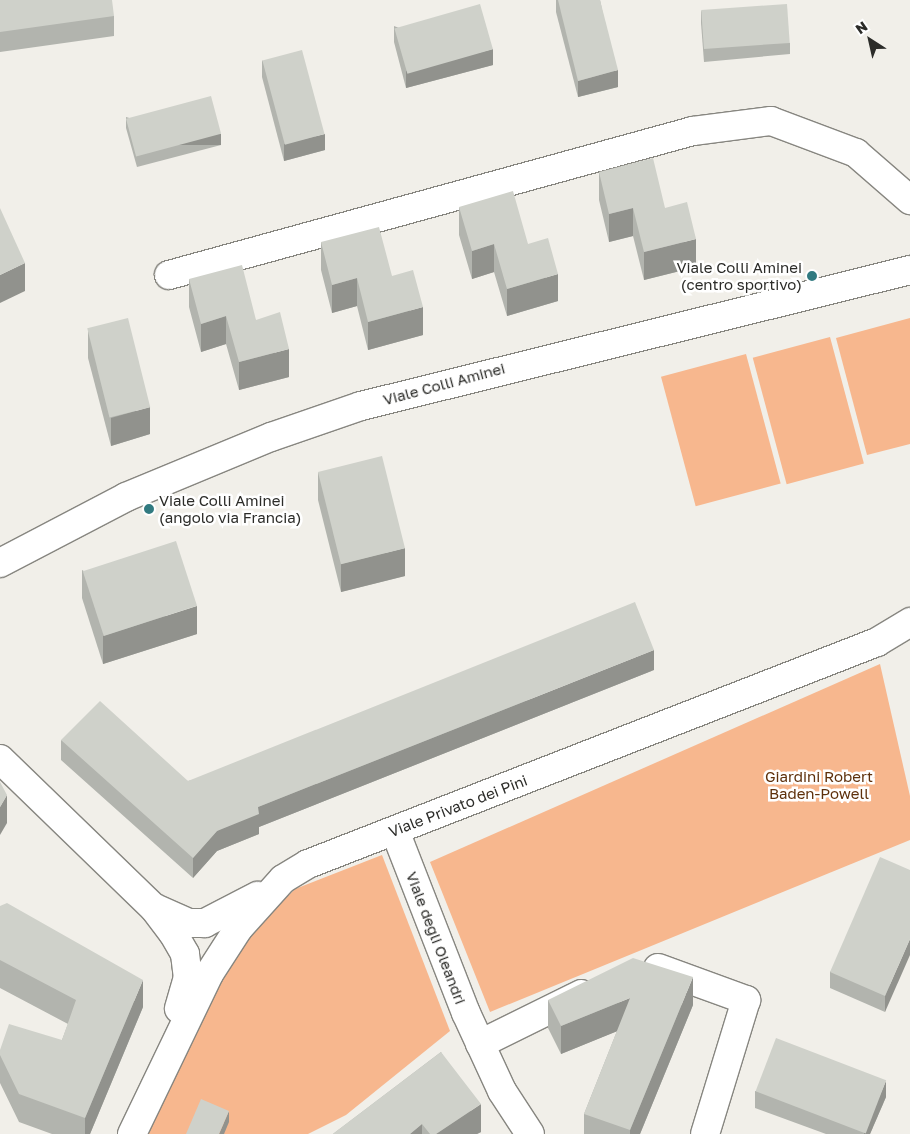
<!DOCTYPE html>
<style>
body{margin:0}
#map{position:relative;width:910px;height:1134px;overflow:hidden;background:#f1efe9;font-family:"Golos Text",sans-serif}
div>[style]{position:absolute}
[style*='--x']{left:calc(var(--x)*1px);top:calc(var(--y)*1px);width:calc(var(--w)*1px);rotate:calc(var(--a)*1deg)}
.green>*{inset:0;background:#f7b78e;transform-origin:0 0}
.roads{filter:drop-shadow(1px 0 #878680) drop-shadow(-1px 0 #878680) drop-shadow(0 1px #878680) drop-shadow(0 -1px #878680)}
.minor>*{height:28px;margin:-14px;padding:0 14px;transform-origin:14px;border-radius:14px;background:#fff}
.secondary>*{height:28px;margin:-14px;padding:0 14px;transform-origin:14px;border-radius:14px;background:#fff}
.wall>*{inset:0;background:#b2b4ae}
.shaded-wall>*{inset:0;background:#91928d;transform-origin:0 0}
.building>*{inset:0;background:#cfd1ca;transform-origin:0 0}
.dots>*{width:14px;height:14px;translate:-50% -50%;box-sizing:border-box;border:2px solid #fff;border-radius:50%}
span{translate:-50% -50%;white-space:nowrap;text-align:center;line-height:1.15;-webkit-text-stroke:5px #fff;paint-order:stroke}
.poi-label{font-size:15px;color:#2c2c29}
.right{translate:-100% -50%;text-align:right}
.left{translate:0 -50%;text-align:left}
.street-label{font-size:15px;color:#2c2c29}
.park-label{font-size:15px;color:#5e300b}
.north{position:absolute;left:845px;top:15px;width:50px;height:50px;-webkit-text-stroke:4px #fff;paint-order:stroke;rotate:325deg;font-size:14px;font-weight:700;line-height:20px;text-align:center;color:#2c2c29}
.north::after{content:'';display:block;margin:auto;width:18px;height:22px;background:#2c2c29;clip-path:polygon(50% 0,100% 100%,50% 72%,0 100%)}
</style>
<div id="map">
<div class="green">
<i style="clip-path:polygon(910px 318px,910px 444px,867px 455px,836px 338px)"></i>
<i style="left:830px;top:337px;width:131px;height:80px;rotate:75deg"></i>
<i style="left:746px;top:354px;width:134px;height:88px;rotate:75deg"></i>
<i style="clip-path:polygon(880px 664px,910px 796px,910px 840px,490px 1012px,430px 862px)"></i>
<i style="clip-path:polygon(382px 855px,450px 1031px,346px 1115px,308px 1134px,140px 1134px,234px 949px,295px 889px)"></i>
</div>
<div class="roads">
<div class="minor">
<i style="--x:169;--y:275;--w:543;--a:-15.37"></i>
<i style="--x:693;--y:131;--w:79;--a:-7.3"></i>
<i style="--x:771;--y:121;--w:91;--a:20.6"></i>
<i style="--x:856;--y:153;--w:72;--a:41"></i>
<i style="--x:0;--y:759;--w:214;--a:44.1"></i>
<i style="--x:154;--y:908;--w:31;--a:53"></i>
<i style="--x:173;--y:933;--w:24;--a:60"></i>
<i style="--x:185;--y:954;--w:23;--a:83"></i>
<i style="--x:188;--y:977;--w:33;--a:106"></i>
<i style="--x:395;--y:831;--w:195;--a:68.7"></i>
<i style="--x:466;--y:1013;--w:86;--a:65.2"></i>
<i style="--x:502;--y:1091;--w:51;--a:56.9"></i>
<i style="--x:155;--y:908;--w:37;--a:24"></i>
<i style="--x:189;--y:923;--w:16;--a:0"></i>
<i style="--x:205;--y:923;--w:59;--a:-27.4"></i>
<i style="--x:658;--y:968;--w:94;--a:20"></i>
<i style="--x:746;--y:1000;--w:140;--a:107"></i>
<i style="--x:480;--y:1044;--w:113;--a:-26.3"></i>
<i style="--x:132;--y:1134;--w:178;--a:-64.3"></i>
<i style="--x:209;--y:974;--w:54;--a:-57.2"></i>
<i style="--x:238;--y:929;--w:67;--a:-48"></i>
<i style="--x:283;--y:879;--w:29;--a:-31"></i>
<i style="--x:308;--y:864;--w:611;--a:-21.31"></i>
<i style="--x:877;--y:642;--w:39;--a:-31"></i>
</div>
<div class="secondary">
<i style="--x:0;--y:563;--w:142;--a:-27.6"></i>
<i style="--x:126;--y:497;--w:157;--a:-22.5"></i>
<i style="--x:271;--y:437;--w:95;--a:-19"></i>
<i style="--x:361;--y:406;--w:566;--a:-13.91"></i>
</div>
</div>
<div class="wall">
<i style="clip-path:polygon(0 0,114px 16px,114px 36px,0 52px)"></i>
<i style="clip-path:polygon(556px 0,600px 0,618px 87px,578px 97px,556px 12px)"></i>
<i style="clip-path:polygon(701px 11px,790px 43px,790px 54px,704px 62px,701px 23px)"></i>
<i style="clip-path:polygon(394px 26px,493px 65px,406px 88px,394px 42px)"></i>
<i style="clip-path:polygon(262px 60px,325px 150px,284px 161px,262px 77px)"></i>
<i style="clip-path:polygon(126px 117px,221px 145px,137px 167px,126px 128px)"></i>
<i style="clip-path:polygon(599px 172px,665px 208px,696px 267px,644px 280px,633px 236px,609px 242px,599px 200px)"></i>
<i style="clip-path:polygon(459px 207px,528px 244px,558px 301px,507px 316px,494px 272px,472px 279px,459px 235px)"></i>
<i style="clip-path:polygon(321px 242px,392px 276px,423px 335px,368px 350px,357px 306px,332px 313px,321px 270px)"></i>
<i style="clip-path:polygon(189px 279px,256px 320px,289px 377px,239px 390px,226px 344px,201px 352px,189px 307px)"></i>
<i style="clip-path:polygon(88px 330px,150px 434px,111px 446px,88px 358px)"></i>
<i style="clip-path:polygon(318px 472px,405px 576px,341px 592px,318px 500px)"></i>
<i style="clip-path:polygon(82px 570px,197px 634px,103px 664px,82px 598px)"></i>
<i style="clip-path:polygon(654px 670px,259px 827px,259px 834px,217px 851px,193px 878px,61px 760px,61px 740px,188px 781px)"></i>
<i style="clip-path:polygon(910px 870px,885px 1012px,830px 988px,830px 972px)"></i>
<i style="clip-path:polygon(0 906px,143px 1007px,90px 1134px,52px 1134px,19px 1122px,0 1083px,0 1050px,62px 1040px,68px 1024px,0 988px)"></i>
<i style="clip-path:polygon(548px 1000px,693px 1005px,640px 1134px,584px 1134px,584px 1114px,617px 1031px,561px 1054px,548px 1028px)"></i>
<i style="clip-path:polygon(441px 1052px,481px 1132px,477px 1134px,333px 1134px)"></i>
<i style="clip-path:polygon(755px 1091px,886px 1097px,870px 1134px,826px 1134px,755px 1108px)"></i>
</div>
<div class="shaded-wall">
<i style="clip-path:polygon(493px 49px,493px 65px,406px 88px,406px 71px)"></i>
<i style="clip-path:polygon(618px 70px,618px 87px,578px 97px,578px 81px)"></i>
<i style="left:221px;top:134px;width:11px;height:87px;rotate:90deg"></i>
<i style="clip-path:polygon(325px 134px,325px 150px,284px 161px,284px 144px)"></i>
<i style="clip-path:polygon(633px 208px,633px 236px,609px 242px,609px 214px)"></i>
<i style="clip-path:polygon(696px 239px,696px 267px,644px 280px,644px 252px)"></i>
<i style="clip-path:polygon(494px 244px,494px 272px,472px 279px,472px 251px)"></i>
<i style="clip-path:polygon(25px 263px,25px 291px,0 303px,0 275px)"></i>
<i style="clip-path:polygon(558px 274px,558px 301px,507px 316px,507px 289px)"></i>
<i style="clip-path:polygon(357px 278px,357px 306px,332px 313px,332px 285px)"></i>
<i style="clip-path:polygon(423px 307px,423px 335px,368px 350px,368px 322px)"></i>
<i style="clip-path:polygon(226px 316px,226px 344px,201px 352px,201px 324px)"></i>
<i style="clip-path:polygon(289px 349px,289px 377px,239px 390px,239px 362px)"></i>
<i style="clip-path:polygon(150px 407px,150px 434px,111px 446px,111px 418px)"></i>
<i style="clip-path:polygon(405px 548px,405px 576px,341px 592px,341px 564px)"></i>
<i style="clip-path:polygon(197px 606px,197px 634px,103px 664px,103px 636px)"></i>
<i style="clip-path:polygon(654px 650px,654px 670px,259px 827px,259px 834px,217px 851px,193px 878px,193px 858px,217px 831px,258px 807px)"></i>
<i style="clip-path:polygon(7px 795px,7px 823px,0 835px,0 807px)"></i>
<i style="clip-path:polygon(910px 939px,910px 955px,885px 1012px,885px 996px)"></i>
<i style="clip-path:polygon(693px 977px,693px 1005px,640px 1134px,630px 1134px,630px 1130px)"></i>
<i style="clip-path:polygon(143px 980px,143px 1007px,90px 1134px,85px 1134px,85px 1118px)"></i>
<i style="clip-path:polygon(630px 998px,630px 1026px,561px 1054px,561px 1026px)"></i>
<i style="clip-path:polygon(886px 1081px,886px 1097px,870px 1134px,864px 1134px,864px 1132px)"></i>
<i style="clip-path:polygon(481px 1104px,481px 1132px,477px 1134px,436px 1134px)"></i>
<i style="clip-path:polygon(229px 1111px,229px 1122px,224px 1134px,219px 1134px)"></i>
<i style="clip-path:polygon(422px 1124px,422px 1134px,410px 1134px)"></i>
</div>
<div class="building">
<i style="clip-path:polygon(0 0,112px 0,114px 16px,0 32px)"></i>
<i style="clip-path:polygon(558px 0,600px 0,618px 70px,578px 81px)"></i>
<i style="left:480px;top:4px;width:47px;height:89px;rotate:74deg"></i>
<i style="left:787px;top:4px;width:39px;height:86px;rotate:86deg"></i>
<i style="left:302px;top:50px;width:87px;height:41px;rotate:75deg"></i>
<i style="left:211px;top:96px;width:39px;height:88px;rotate:75deg"></i>
<i style="clip-path:polygon(653px 158px,665px 208px,687px 202px,696px 239px,644px 252px,633px 208px,609px 214px,599px 172px)"></i>
<i style="clip-path:polygon(513px 191px,528px 244px,548px 238px,558px 274px,507px 289px,494px 244px,472px 251px,459px 207px)"></i>
<i style="clip-path:polygon(0 208px,25px 263px,0 275px)"></i>
<i style="clip-path:polygon(379px 227px,392px 276px,413px 270px,423px 307px,368px 322px,357px 278px,332px 285px,321px 242px)"></i>
<i style="clip-path:polygon(242px 265px,256px 320px,280px 312px,289px 349px,239px 362px,226px 316px,201px 324px,189px 279px)"></i>
<i style="left:128px;top:318px;width:92px;height:42px;rotate:76deg"></i>
<i style="left:382px;top:456px;width:95px;height:66px;rotate:76deg"></i>
<i style="left:176px;top:541px;width:68px;height:98px;rotate:72deg"></i>
<i style="clip-path:polygon(635px 602px,654px 650px,258px 807px,259px 814px,217px 831px,193px 858px,61px 740px,100px 701px,188px 781px)"></i>
<i style="clip-path:polygon(0 782px,7px 795px,0 807px)"></i>
<i style="clip-path:polygon(880px 857px,910px 870px,910px 939px,885px 996px,830px 972px)"></i>
<i style="clip-path:polygon(7px 903px,143px 980px,85px 1118px,19px 1094px,0 1055px,0 1050px,9px 1024px,62px 1040px,76px 1000px,0 960px,0 906px)"></i>
<i style="clip-path:polygon(633px 958px,693px 977px,630px 1130px,584px 1114px,630px 998px,561px 1026px,548px 1000px)"></i>
<i style="left:776px;top:1038px;width:118px;height:57px;rotate:21deg"></i>
<i style="clip-path:polygon(441px 1052px,481px 1104px,436px 1134px,430px 1134px,422px 1124px,410px 1134px,333px 1134px,334px 1133px)"></i>
<i style="clip-path:polygon(201px 1099px,229px 1111px,219px 1134px,186px 1134px)"></i>
</div>
<div class="dots">
<i style="left:812px;top:276px;background:#317a80"></i>
<i style="left:149px;top:509px;background:#317a80"></i>
</div>
<div class="poi-label">
<span class="right" style="left:802px;top:276px">Viale Colli Aminei<br>(centro sportivo)</span>
<span class="left" style="left:159px;top:509px">Viale Colli Aminei<br>(angolo via Francia)</span>
</div>
<div class="street-label">
<span style="left:444px;top:384px;rotate:-15deg">Viale Colli Aminei</span>
<span style="left:458px;top:806px;rotate:-21deg">Viale Privato dei Pini</span>
<span style="left:436px;top:938px;rotate:69deg">Viale degli Oleandri</span>
</div>
<div class="park-label">
<span style="left:819px;top:785px">Giardini Robert<br>Baden-Powell</span>
</div>
<div class="north">N</div>
</div>
